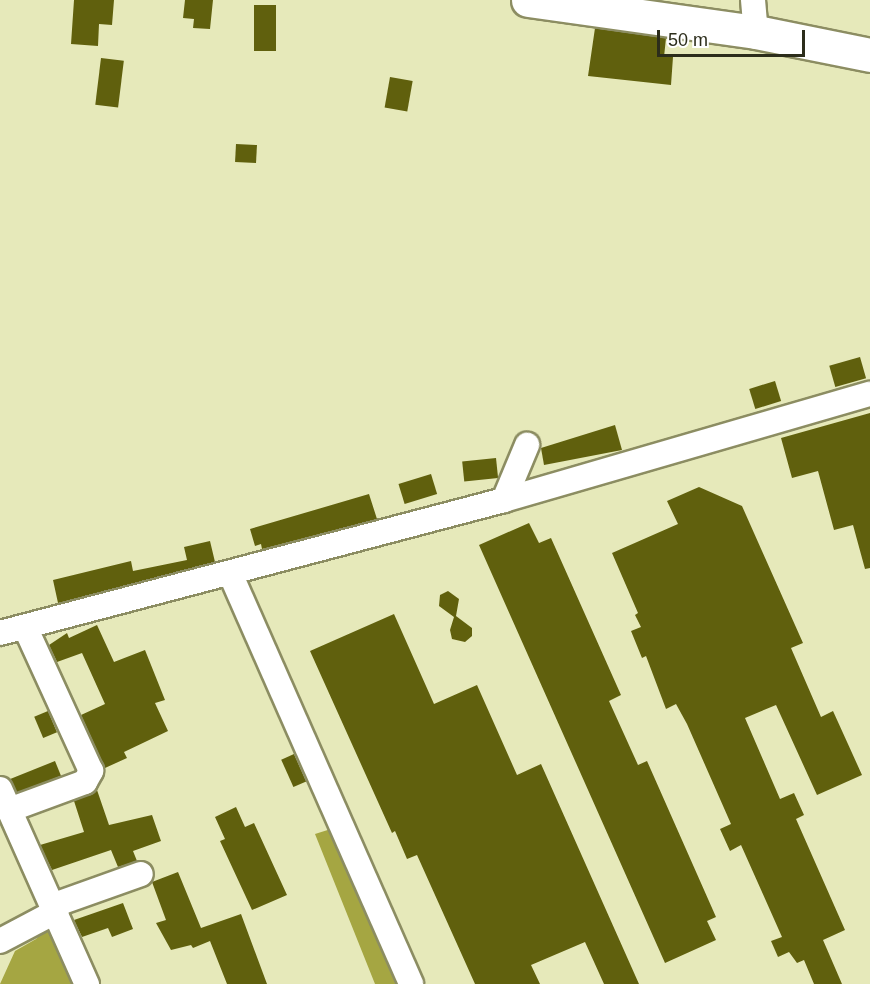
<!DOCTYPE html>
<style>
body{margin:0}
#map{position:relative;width:870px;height:984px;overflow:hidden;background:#e6e9ba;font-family:Helvetica,sans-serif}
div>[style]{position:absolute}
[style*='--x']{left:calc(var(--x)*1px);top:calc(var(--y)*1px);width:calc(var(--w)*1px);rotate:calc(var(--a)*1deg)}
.forest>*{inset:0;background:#a5a642}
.building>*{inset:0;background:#60600d;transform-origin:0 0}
.roads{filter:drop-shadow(2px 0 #8c8d62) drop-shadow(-2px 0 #8c8d62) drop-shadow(0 2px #8c8d62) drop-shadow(0 -2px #8c8d62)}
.minor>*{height:24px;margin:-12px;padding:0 12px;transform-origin:12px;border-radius:12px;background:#fff}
.secondary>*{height:33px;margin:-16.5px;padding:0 16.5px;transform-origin:16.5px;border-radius:16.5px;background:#fff}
span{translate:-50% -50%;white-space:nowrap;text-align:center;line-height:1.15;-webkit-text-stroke:6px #fff;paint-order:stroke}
.scale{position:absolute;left:657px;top:30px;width:148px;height:27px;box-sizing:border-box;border:3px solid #2c2d1b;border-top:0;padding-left:8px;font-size:18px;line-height:21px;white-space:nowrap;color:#2c2d1b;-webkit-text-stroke:4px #fff;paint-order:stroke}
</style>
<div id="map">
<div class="forest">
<i style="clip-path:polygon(334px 828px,403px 984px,375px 984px,315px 834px)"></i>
<i style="clip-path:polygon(54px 920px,77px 984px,0 984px,15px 951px,36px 939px)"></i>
</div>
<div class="building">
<i style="clip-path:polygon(74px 0,114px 0,112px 25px,99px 24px,98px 46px,71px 44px)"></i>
<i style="clip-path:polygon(185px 0,213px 0,210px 29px,193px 28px,194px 19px,183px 18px)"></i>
<i style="left:254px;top:5px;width:22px;height:46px"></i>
<i style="clip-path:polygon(595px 28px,666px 38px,664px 57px,673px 57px,671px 85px,588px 76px)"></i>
<i style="left:101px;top:58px;width:23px;height:47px;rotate:7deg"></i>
<i style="left:390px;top:77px;width:23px;height:31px;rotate:10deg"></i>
<i style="left:236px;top:144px;width:21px;height:18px;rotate:3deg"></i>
<i style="left:860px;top:357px;width:22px;height:32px;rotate:74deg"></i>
<i style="left:775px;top:381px;width:21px;height:27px;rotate:73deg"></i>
<i style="clip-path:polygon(870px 413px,870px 568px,865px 569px,853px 525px,834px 530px,818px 471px,792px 478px,781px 438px)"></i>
<i style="clip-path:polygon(615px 425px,622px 450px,544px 465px,541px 448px)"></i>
<i style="left:496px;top:458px;width:20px;height:34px;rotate:84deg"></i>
<i style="left:431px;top:474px;width:21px;height:34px;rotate:73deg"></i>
<i style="clip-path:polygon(699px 487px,742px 506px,803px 643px,791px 648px,821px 717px,833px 711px,862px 775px,817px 795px,776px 705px,745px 718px,780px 799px,794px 793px,804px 815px,796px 819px,845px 930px,823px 940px,842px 984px,814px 984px,804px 960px,797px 963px,789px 952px,778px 957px,771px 941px,782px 937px,741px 845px,730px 851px,720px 829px,731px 824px,687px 724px,676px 704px,666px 709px,646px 656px,642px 658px,631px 631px,641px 627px,635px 615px,638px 613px,612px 553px,678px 524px,667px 501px)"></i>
<i style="clip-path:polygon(369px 494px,377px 519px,262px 549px,261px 544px,255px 546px,250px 529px)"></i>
<i style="clip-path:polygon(529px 523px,539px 543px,551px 538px,621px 695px,609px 701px,638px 765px,647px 761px,716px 917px,707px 921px,716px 940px,665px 963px,479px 545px)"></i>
<i style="clip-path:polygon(210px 541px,215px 562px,58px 603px,53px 580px,131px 561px,133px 571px,187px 560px,184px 547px)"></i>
<i style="clip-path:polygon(448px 591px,459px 599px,456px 616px,472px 628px,472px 636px,465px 642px,452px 639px,450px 630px,454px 617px,439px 606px,440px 595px)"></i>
<i style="clip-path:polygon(394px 614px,434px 704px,477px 685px,517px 775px,541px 764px,639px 984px,604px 984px,585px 942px,531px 965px,540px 984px,475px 984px,417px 855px,407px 859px,395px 831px,392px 833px,310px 651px)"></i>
<i style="clip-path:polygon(97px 625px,114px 662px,145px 650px,165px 700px,155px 703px,168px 731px,124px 752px,127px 758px,105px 768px,81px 715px,105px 704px,82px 653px,57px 662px,49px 645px,67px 633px,69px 638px)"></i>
<i style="left:48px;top:711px;width:23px;height:15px;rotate:67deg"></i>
<i style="left:294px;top:754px;width:30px;height:14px;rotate:66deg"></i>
<i style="left:55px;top:761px;width:16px;height:49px;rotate:68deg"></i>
<i style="clip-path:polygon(97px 790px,109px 825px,152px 815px,161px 841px,133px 851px,137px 861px,118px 867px,111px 850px,52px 870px,40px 845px,84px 832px,74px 801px)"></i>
<i style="clip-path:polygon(236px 807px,245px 827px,254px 823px,287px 895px,252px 910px,220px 841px,225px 839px,215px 817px)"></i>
<i style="clip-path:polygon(178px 872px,201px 928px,241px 914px,267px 984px,227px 984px,210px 941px,193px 948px,191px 945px,171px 950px,156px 923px,166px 920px,152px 882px)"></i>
<i style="clip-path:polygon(123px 903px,133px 929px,112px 937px,108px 928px,82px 937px,74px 920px)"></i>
</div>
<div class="roads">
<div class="minor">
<i style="--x:753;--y:0;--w:32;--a:85"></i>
<i style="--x:504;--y:500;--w:60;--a:-67.3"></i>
<i style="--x:230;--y:573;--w:449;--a:66.2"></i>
<i style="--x:0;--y:633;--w:521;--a:-14.78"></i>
<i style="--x:504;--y:500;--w:381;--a:-16.2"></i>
<i style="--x:0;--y:789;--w:214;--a:66"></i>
<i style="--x:9;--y:810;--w:81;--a:-20.2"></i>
<i style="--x:85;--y:782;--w:13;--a:-61"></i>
<i style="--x:91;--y:771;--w:158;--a:-114.6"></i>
<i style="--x:54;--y:905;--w:92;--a:-19.6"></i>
<i style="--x:0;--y:941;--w:64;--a:-27.8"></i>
</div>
<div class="secondary">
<i style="--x:528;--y:0;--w:230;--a:8"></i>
<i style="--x:756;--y:32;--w:116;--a:11.4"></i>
</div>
</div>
<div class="scale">50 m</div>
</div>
